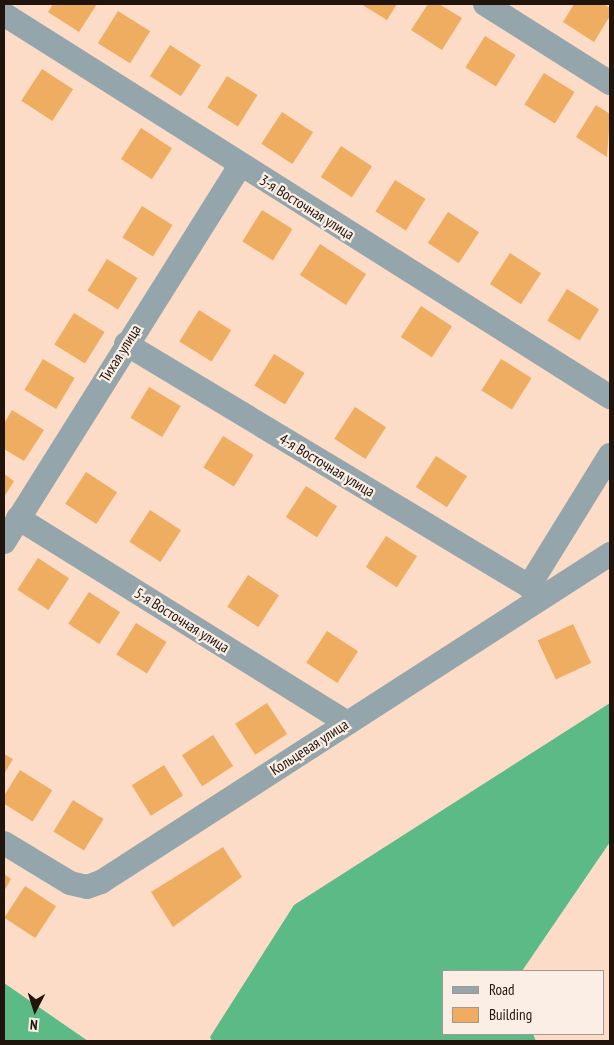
<!DOCTYPE html>
<meta charset="utf-8">
<style>
body{margin:0}
#map{position:relative;width:614px;height:1045px;overflow:hidden;background:#fddcc7;font-family:"PT Sans Narrow",sans-serif}
div>[style]{position:absolute}
[style*='--x']{left:calc(var(--x)*1px);top:calc(var(--y)*1px);width:calc(var(--w)*1px);rotate:calc(var(--a)*1deg)}
.forest>*{inset:0;background:#5bba85}
.building>*{inset:0;background:#eead61;transform-origin:0 0}
.minor>*{height:24px;margin:-12px;padding:0 12px;transform-origin:12px;border-radius:12px;background:#94a6ab}
span{translate:-50% -50%;white-space:nowrap;text-align:center;line-height:1.15;-webkit-text-stroke:4.5px #fbeee5;paint-order:stroke}
.street-label{font-size:15px;color:#20140d}
.frame{position:absolute;inset:0;border:5px solid #20140d;pointer-events:none}
.legend{position:absolute;left:442px;top:970px;width:162px;height:65px;box-sizing:border-box;background:#fbeee5;border:1px solid #a3978f;margin:0;padding:6px 9px;list-style:none;font-size:15px;color:#20140d}
.legend li{display:flex;align-items:center;gap:10px;height:25px}
.legend b{width:25px;border:1px solid #a3978f}
.north{position:absolute;left:10px;top:985px;width:50px;height:50px;-webkit-text-stroke:4px #fbeee5;paint-order:stroke;rotate:185deg;font-size:14px;font-weight:700;line-height:20px;text-align:center;color:#20140d}
.north::after{content:'';display:block;margin:auto;width:18px;height:22px;background:#20140d;clip-path:polygon(50% 0,100% 100%,50% 72%,0 100%)}
</style>
<div id="map">
<div class="forest">
<i style="clip-path:polygon(610px 703px,610px 842px,522px 971px,443px 971px,443px 1034px,533px 1034px,536px 1041px,212px 1041px,210px 1037px,294px 905px)"></i>
<i style="clip-path:polygon(4px 983px,88px 1041px,4px 1041px)"></i>
</div>
<div class="building">
<i style="clip-path:polygon(53px 4px,97px 4px,79px 32px,48px 12px)"></i>
<i style="clip-path:polygon(361px 4px,397px 4px,387px 20px)"></i>
<i style="clip-path:polygon(428px 4px,439px 4px,462px 18px,442px 50px,411px 30px)"></i>
<i style="clip-path:polygon(574px 4px,603px 4px,610px 8px,610px 16px,594px 42px,563px 22px)"></i>
<i style="left:118px;top:11px;width:38px;height:38px;rotate:32deg"></i>
<i style="left:485px;top:36px;width:36px;height:37px;rotate:32deg"></i>
<i style="left:170px;top:45px;width:37px;height:37px;rotate:33deg"></i>
<i style="left:42px;top:69px;width:37px;height:38px;rotate:33deg"></i>
<i style="left:544px;top:73px;width:36px;height:37px;rotate:32deg"></i>
<i style="left:227px;top:76px;width:36px;height:37px;rotate:32deg"></i>
<i style="clip-path:polygon(596px 105px,610px 114px,607px 157px,576px 137px)"></i>
<i style="left:282px;top:112px;width:37px;height:38px;rotate:33deg"></i>
<i style="left:141px;top:128px;width:37px;height:37px;rotate:33deg"></i>
<i style="left:341px;top:146px;width:37px;height:37px;rotate:33deg"></i>
<i style="left:395px;top:180px;width:36px;height:37px;rotate:32deg"></i>
<i style="left:142px;top:206px;width:36px;height:37px;rotate:32deg"></i>
<i style="left:262px;top:210px;width:36px;height:37px;rotate:32deg"></i>
<i style="left:448px;top:212px;width:37px;height:37px;rotate:33deg"></i>
<i style="left:320px;top:244px;width:55px;height:37px;rotate:33deg"></i>
<i style="left:510px;top:253px;width:37px;height:37px;rotate:33deg"></i>
<i style="left:107px;top:259px;width:36px;height:37px;rotate:32deg"></i>
<i style="left:567px;top:289px;width:38px;height:37px;rotate:32deg"></i>
<i style="left:421px;top:306px;width:37px;height:37px;rotate:33deg"></i>
<i style="left:199px;top:310px;width:38px;height:37px;rotate:32deg"></i>
<i style="left:74px;top:313px;width:36px;height:37px;rotate:32deg"></i>
<i style="left:274px;top:354px;width:36px;height:37px;rotate:32deg"></i>
<i style="left:43px;top:359px;width:37px;height:36px;rotate:31deg"></i>
<i style="left:501px;top:359px;width:36px;height:37px;rotate:32deg"></i>
<i style="left:149px;top:387px;width:37px;height:36px;rotate:31deg"></i>
<i style="left:355px;top:407px;width:37px;height:38px;rotate:33deg"></i>
<i style="clip-path:polygon(12px 410px,44px 430px,24px 461px,4px 449px,4px 424px)"></i>
<i style="left:223px;top:436px;width:36px;height:37px;rotate:32deg"></i>
<i style="left:436px;top:456px;width:37px;height:37px;rotate:33deg"></i>
<i style="left:86px;top:472px;width:37px;height:38px;rotate:33deg"></i>
<i style="clip-path:polygon(4px 474px,14px 481px,4px 497px)"></i>
<i style="left:306px;top:486px;width:37px;height:37px;rotate:33deg"></i>
<i style="left:150px;top:510px;width:37px;height:38px;rotate:33deg"></i>
<i style="left:386px;top:536px;width:37px;height:37px;rotate:33deg"></i>
<i style="left:38px;top:558px;width:37px;height:38px;rotate:33deg"></i>
<i style="left:248px;top:575px;width:37px;height:38px;rotate:33deg"></i>
<i style="left:89px;top:592px;width:37px;height:38px;rotate:33deg"></i>
<i style="left:136px;top:623px;width:36px;height:37px;rotate:32deg"></i>
<i style="left:573px;top:624px;width:43px;height:39px;rotate:65deg"></i>
<i style="left:327px;top:631px;width:37px;height:38px;rotate:33deg"></i>
<i style="left:267px;top:703px;width:37px;height:38px;rotate:57deg"></i>
<i style="left:213px;top:735px;width:37px;height:37px;rotate:57deg"></i>
<i style="clip-path:polygon(4px 754px,13px 759px,4px 774px)"></i>
<i style="left:164px;top:765px;width:36px;height:38px;rotate:58deg"></i>
<i style="left:20px;top:770px;width:38px;height:37px;rotate:32deg"></i>
<i style="left:73px;top:800px;width:36px;height:37px;rotate:32deg"></i>
<i style="clip-path:polygon(223px 847px,242px 877px,173px 927px,151px 892px)"></i>
<i style="clip-path:polygon(4px 874px,11px 879px,4px 891px)"></i>
<i style="left:25px;top:886px;width:37px;height:38px;rotate:33deg"></i>
</div>
<div class="minor">
<i style="--x:485;--y:4;--w:148;--a:32.3"></i>
<i style="--x:5;--y:15;--w:716;--a:32.27"></i>
<i style="--x:126;--y:344;--w:470;--a:31"></i>
<i style="--x:18;--y:518;--w:388;--a:31.9"></i>
<i style="--x:4;--y:542;--w:444;--a:-57.9"></i>
<i style="--x:540;--y:598;--w:16;--a:-133"></i>
<i style="--x:529;--y:586;--w:154;--a:-58.3"></i>
<i style="--x:4;--y:843;--w:77;--a:31.2"></i>
<i style="--x:70;--y:883;--w:17;--a:13"></i>
<i style="--x:87;--y:887;--w:15;--a:-20"></i>
<i style="--x:101;--y:882;--w:606;--a:-32.8"></i>
</div>
<div class="street-label">
<span style="left:307px;top:207px;rotate:32deg">3-я Восточная улица</span>
<span style="left:120px;top:353px;rotate:-58deg">Тихая улица</span>
<span style="left:327px;top:465px;rotate:31deg">4-я Восточная улица</span>
<span style="left:182px;top:620px;rotate:32deg">5-я Восточная улица</span>
<span style="left:309px;top:747px;rotate:-33deg">Кольцевая улица</span>
</div>
<div class="frame"></div>
<ul class="legend">
<li><b style="height:6px;background:#94a6ab"></b>Road</li>
<li><b style="height:14px;background:#eead61"></b>Building</li>
</ul>
<div class="north">N</div>
</div>
